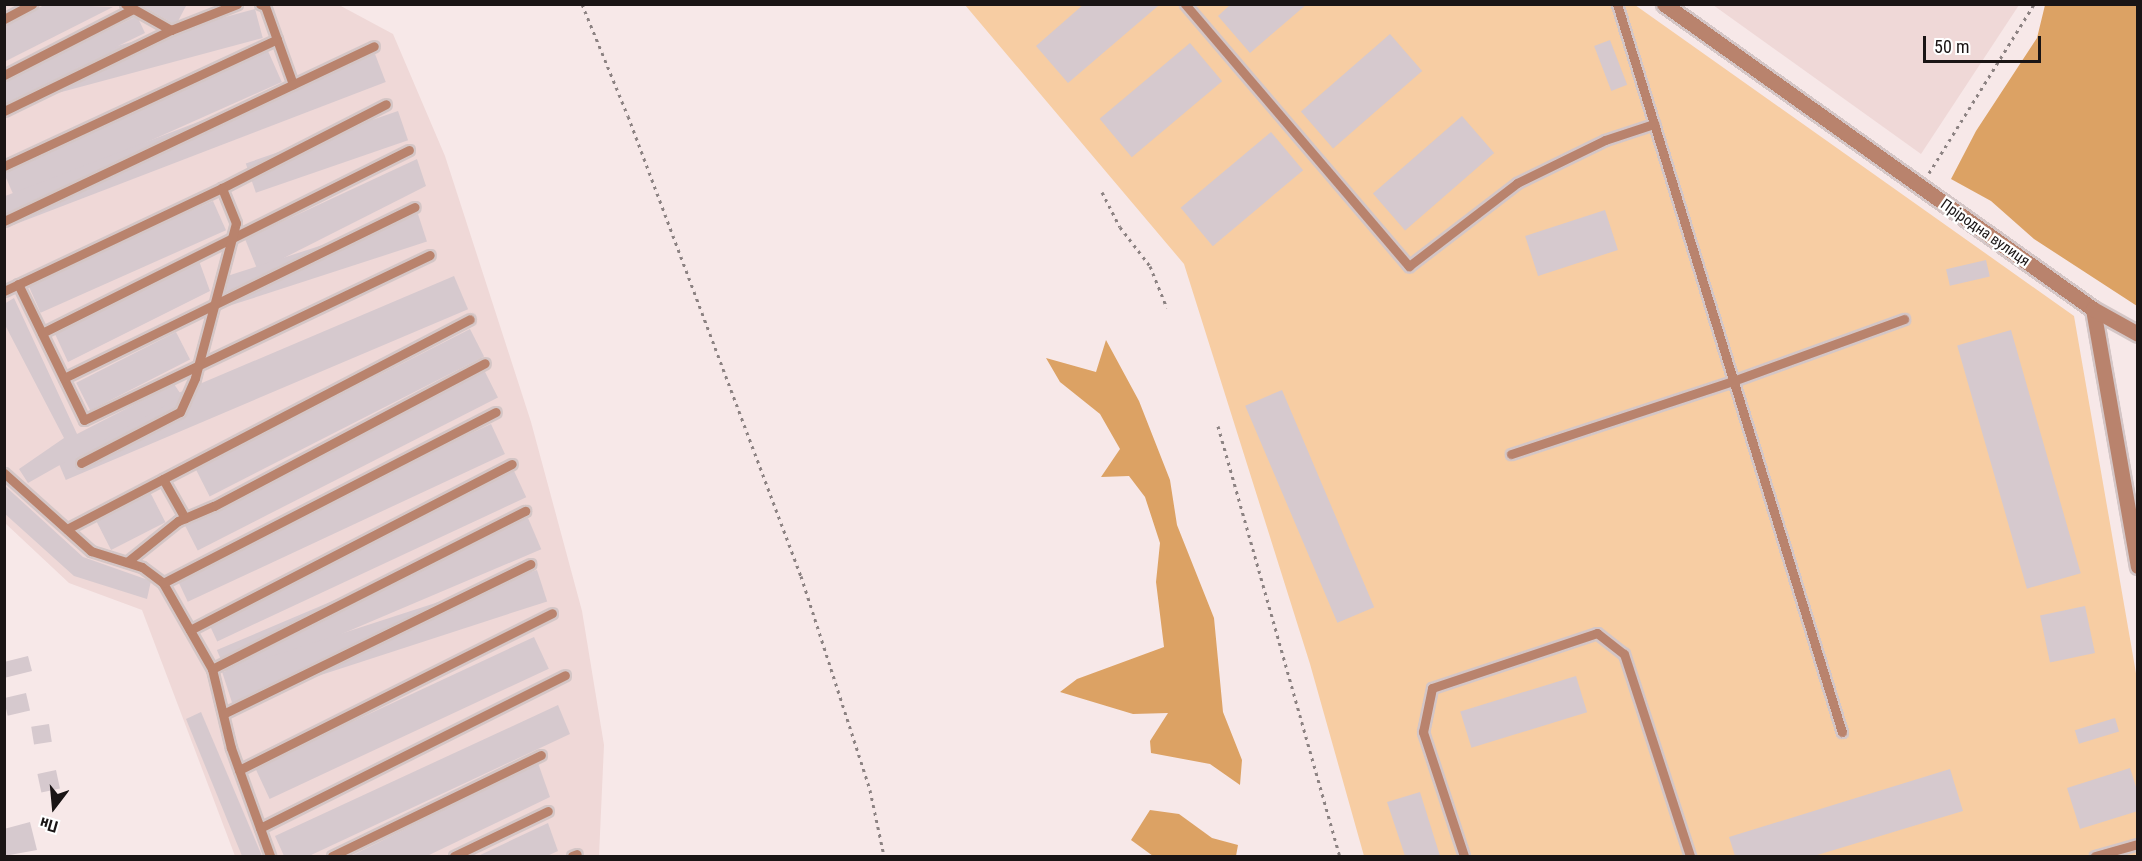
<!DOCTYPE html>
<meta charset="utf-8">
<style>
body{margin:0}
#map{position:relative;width:2142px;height:861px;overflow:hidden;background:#f7e8e8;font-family:"Roboto Condensed",sans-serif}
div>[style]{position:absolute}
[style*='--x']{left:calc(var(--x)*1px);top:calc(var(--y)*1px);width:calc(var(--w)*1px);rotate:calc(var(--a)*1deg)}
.built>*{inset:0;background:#efd8d7}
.green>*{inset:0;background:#f7cda3}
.forest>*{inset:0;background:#dca264}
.building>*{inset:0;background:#d6c9ce;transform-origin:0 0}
.path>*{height:3px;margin-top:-1.5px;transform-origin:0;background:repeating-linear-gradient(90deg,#8c8282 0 3px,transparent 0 7.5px)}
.roads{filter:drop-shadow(2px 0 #d4c6c6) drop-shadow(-2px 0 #d4c6c6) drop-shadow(0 2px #d4c6c6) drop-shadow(0 -2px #d4c6c6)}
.service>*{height:9px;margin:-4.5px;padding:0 4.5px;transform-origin:4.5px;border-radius:4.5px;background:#b9836d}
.minor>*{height:15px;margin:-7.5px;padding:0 7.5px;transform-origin:7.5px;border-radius:7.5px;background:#b9836d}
span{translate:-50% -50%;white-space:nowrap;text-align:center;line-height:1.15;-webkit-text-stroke:4.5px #fff;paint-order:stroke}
.street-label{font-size:15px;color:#1a1515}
.frame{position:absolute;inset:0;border:6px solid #1a1515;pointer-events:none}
.north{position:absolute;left:24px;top:777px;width:60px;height:60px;-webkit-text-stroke:4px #fff;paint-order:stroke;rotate:196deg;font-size:16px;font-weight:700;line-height:24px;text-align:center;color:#1a1515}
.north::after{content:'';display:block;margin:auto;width:21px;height:27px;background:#1a1515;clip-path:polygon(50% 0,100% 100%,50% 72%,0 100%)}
.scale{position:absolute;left:1923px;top:36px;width:118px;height:27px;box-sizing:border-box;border:3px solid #1a1515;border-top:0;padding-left:8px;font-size:18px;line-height:21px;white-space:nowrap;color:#1a1515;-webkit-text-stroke:4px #fff;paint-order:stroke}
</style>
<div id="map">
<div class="built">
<i style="clip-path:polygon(4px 5px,339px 5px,393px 34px,445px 156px,531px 422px,582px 611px,604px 745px,599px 856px,235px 856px,142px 610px,69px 583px,5px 523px)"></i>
<i style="clip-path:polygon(1713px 5px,2019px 5px,1921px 154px)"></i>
</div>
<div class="green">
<i style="clip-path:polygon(965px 5px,1635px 5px,2074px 316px,2137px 679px,2137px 856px,1364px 856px,1310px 664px,1184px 264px)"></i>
</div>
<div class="forest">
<i style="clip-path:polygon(2045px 5px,2137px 5px,2137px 306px,2034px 239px,1991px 201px,1951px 179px,1976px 131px,2037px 38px)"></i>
<i style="clip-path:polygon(1106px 340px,1139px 401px,1170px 480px,1177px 525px,1214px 618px,1223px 712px,1242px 760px,1240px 785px,1210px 764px,1151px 753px,1150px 741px,1168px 713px,1133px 714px,1060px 692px,1077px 679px,1164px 647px,1156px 582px,1160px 543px,1145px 497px,1129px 476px,1101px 477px,1120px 449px,1100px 414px,1060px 382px,1046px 358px,1096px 372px)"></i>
<i style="clip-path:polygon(1150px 810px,1179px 814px,1212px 838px,1238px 845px,1236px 856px,1153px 856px,1131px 840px)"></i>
</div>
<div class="building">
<i style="clip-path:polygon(46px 4px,113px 7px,4px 62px,4px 26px)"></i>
<i style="clip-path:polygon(139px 4px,187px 4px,176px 25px)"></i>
<i style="clip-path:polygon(1084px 4px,1158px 6px,1068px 83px,1036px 46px)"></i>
<i style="clip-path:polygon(1231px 4px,1307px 4px,1250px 53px,1218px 16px)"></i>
<i style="left:255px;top:9px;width:30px;height:275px;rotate:75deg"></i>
<i style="clip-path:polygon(137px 16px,145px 33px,4px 101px,4px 82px)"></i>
<i style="left:1390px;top:34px;width:49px;height:118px;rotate:49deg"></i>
<i style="left:1610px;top:40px;width:48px;height:17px;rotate:69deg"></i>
<i style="left:1190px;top:43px;width:50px;height:118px;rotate:50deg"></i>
<i style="left:268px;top:51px;width:34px;height:291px;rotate:66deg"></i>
<i style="left:375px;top:54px;width:30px;height:413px;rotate:69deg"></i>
<i style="left:398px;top:111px;width:31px;height:161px;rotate:71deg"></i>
<i style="left:1462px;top:116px;width:49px;height:118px;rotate:49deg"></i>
<i style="left:1271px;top:132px;width:50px;height:118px;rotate:50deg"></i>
<i style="clip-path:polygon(417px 159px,426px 186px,258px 271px,245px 239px)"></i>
<i style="left:213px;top:201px;width:32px;height:203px;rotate:66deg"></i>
<i style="left:1605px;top:210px;width:42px;height:84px;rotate:72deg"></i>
<i style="left:418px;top:214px;width:29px;height:208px;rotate:72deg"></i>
<i style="clip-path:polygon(198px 258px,210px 291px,68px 362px,55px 334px)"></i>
<i style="left:1986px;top:260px;width:17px;height:41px;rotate:77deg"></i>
<i style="left:454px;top:276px;width:36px;height:437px;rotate:67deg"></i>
<i style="clip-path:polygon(14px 298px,77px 434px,174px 384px,182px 396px,28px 483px,19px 469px,64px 438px,4px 323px,4px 304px)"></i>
<i style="left:470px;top:329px;width:31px;height:308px;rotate:63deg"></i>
<i style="left:2011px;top:330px;width:253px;height:56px;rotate:74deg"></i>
<i style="left:176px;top:332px;width:31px;height:112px;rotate:63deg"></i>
<i style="left:483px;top:368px;width:33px;height:337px;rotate:63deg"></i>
<i style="left:1282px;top:390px;width:236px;height:40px;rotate:67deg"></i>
<i style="left:491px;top:424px;width:33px;height:350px;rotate:65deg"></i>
<i style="left:514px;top:471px;width:29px;height:341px;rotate:65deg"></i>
<i style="clip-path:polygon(4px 485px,83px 557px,151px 581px,147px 599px,74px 576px,4px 513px)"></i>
<i style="left:150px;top:492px;width:34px;height:61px;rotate:63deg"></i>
<i style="left:528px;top:518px;width:34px;height:338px;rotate:67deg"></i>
<i style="left:537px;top:570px;width:33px;height:331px;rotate:72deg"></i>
<i style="left:2085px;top:606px;width:48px;height:46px;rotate:78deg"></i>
<i style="left:534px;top:637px;width:35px;height:308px;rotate:65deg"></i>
<i style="clip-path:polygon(28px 656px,32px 671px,4px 678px,4px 662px)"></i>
<i style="left:1576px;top:676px;width:38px;height:121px;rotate:73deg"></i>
<i style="left:26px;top:693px;width:18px;height:23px;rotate:77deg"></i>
<i style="clip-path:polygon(558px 705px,570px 734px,309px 856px,284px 856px,275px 836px)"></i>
<i style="clip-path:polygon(201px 712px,262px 856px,242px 856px,186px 719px)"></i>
<i style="left:2115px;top:718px;width:14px;height:42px;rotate:73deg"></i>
<i style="left:49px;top:724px;width:18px;height:18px;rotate:81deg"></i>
<i style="clip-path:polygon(538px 763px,550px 797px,427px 856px,351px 856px)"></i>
<i style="clip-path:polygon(2130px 768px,2138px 793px,2138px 811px,2080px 829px,2067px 788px)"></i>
<i style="clip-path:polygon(1950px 769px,1963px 811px,1814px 856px,1735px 856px,1729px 837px)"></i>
<i style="left:56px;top:770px;width:19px;height:19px;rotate:78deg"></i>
<i style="clip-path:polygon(1420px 792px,1440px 856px,1405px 856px,1387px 802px)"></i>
<i style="clip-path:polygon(30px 822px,37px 850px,4px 856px,4px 829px)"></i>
<i style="clip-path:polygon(548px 823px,558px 851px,547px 856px,478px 856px)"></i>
</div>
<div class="path">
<i style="--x:582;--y:4;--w:121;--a:67.7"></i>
<i style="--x:628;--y:116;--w:491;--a:69.4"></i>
<i style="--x:801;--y:576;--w:225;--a:72.1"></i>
<i style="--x:870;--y:790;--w:67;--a:78"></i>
<i style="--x:1929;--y:173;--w:199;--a:-58.1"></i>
<i style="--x:1102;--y:192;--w:39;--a:63"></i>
<i style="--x:1120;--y:227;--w:49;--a:52.4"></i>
<i style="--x:1150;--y:266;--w:45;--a:68"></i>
<i style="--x:1218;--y:426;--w:447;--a:74.2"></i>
</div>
<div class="roads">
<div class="service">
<i style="--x:125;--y:4;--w:53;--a:29.5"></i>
<i style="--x:260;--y:4;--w:5;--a:22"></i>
<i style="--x:265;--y:6;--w:83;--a:70.3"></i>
<i style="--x:1185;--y:4;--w:345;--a:49.5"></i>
<i style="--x:1409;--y:266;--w:136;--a:-37.5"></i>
<i style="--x:1517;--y:183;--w:98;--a:-26"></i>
<i style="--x:1605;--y:140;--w:52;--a:-18.1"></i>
<i style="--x:1617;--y:4;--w:762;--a:72.83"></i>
<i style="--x:4;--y:19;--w:32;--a:-28"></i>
<i style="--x:4;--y:75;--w:145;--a:-27.1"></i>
<i style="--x:4;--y:111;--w:186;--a:-25.9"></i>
<i style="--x:171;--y:30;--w:71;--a:-21.5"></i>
<i style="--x:4;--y:166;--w:301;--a:-24.9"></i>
<i style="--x:4;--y:221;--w:409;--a:-25.3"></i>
<i style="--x:18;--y:284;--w:151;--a:64.1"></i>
<i style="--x:84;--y:420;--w:383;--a:-25.5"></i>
<i style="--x:4;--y:291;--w:241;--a:-25.3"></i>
<i style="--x:222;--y:188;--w:184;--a:-27.1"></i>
<i style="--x:42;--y:333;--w:410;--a:-26.5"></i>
<i style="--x:64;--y:378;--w:390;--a:-26"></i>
<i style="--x:1511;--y:454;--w:234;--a:-18.2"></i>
<i style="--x:1733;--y:381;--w:182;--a:-19.9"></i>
<i style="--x:81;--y:463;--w:111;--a:-27.3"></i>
<i style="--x:180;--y:412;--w:37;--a:-66"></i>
<i style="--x:195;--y:378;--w:160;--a:-75.2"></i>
<i style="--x:236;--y:223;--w:38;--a:-112"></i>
<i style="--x:4;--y:473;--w:117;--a:41.9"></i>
<i style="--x:91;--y:551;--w:53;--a:17.4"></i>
<i style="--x:142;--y:567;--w:26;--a:37"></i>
<i style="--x:163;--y:583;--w:99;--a:60.3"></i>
<i style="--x:212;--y:669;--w:81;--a:76.5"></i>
<i style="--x:231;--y:748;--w:115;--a:70.1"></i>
<i style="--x:163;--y:479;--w:45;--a:60.6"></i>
<i style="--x:67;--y:529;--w:454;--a:-27.5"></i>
<i style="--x:127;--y:562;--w:65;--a:-38.8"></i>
<i style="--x:178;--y:521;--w:39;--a:-23"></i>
<i style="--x:214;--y:506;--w:306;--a:-27.8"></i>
<i style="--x:163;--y:583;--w:374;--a:-27.2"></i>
<i style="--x:190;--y:630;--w:362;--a:-27.3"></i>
<i style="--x:212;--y:669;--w:351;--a:-26.8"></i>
<i style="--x:223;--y:714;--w:342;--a:-26"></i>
<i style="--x:239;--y:770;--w:350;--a:-26.6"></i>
<i style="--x:260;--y:828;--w:341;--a:-26.6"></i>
<i style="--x:332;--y:856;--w:232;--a:-25.8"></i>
<i style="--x:454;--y:856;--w:104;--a:-25.6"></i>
<i style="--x:572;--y:856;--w:5;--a:-22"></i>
<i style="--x:1464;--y:856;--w:131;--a:-108.3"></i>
<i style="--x:1423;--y:732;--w:45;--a:-78.4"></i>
<i style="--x:1432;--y:688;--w:174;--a:-18.4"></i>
<i style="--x:1597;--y:633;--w:34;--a:38"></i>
<i style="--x:1624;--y:654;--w:213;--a:71.9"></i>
<i style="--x:2095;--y:856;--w:45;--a:-15.6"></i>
</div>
<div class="minor">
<i style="--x:1664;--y:4;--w:526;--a:35.41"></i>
<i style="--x:2093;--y:309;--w:261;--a:80.1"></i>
<i style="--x:2093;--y:309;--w:51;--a:29.1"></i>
</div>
</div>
<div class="street-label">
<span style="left:1985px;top:233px;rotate:35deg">Пріродна вулиця</span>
</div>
<div class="frame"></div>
<div class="north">Пн</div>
<div class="scale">50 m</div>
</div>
